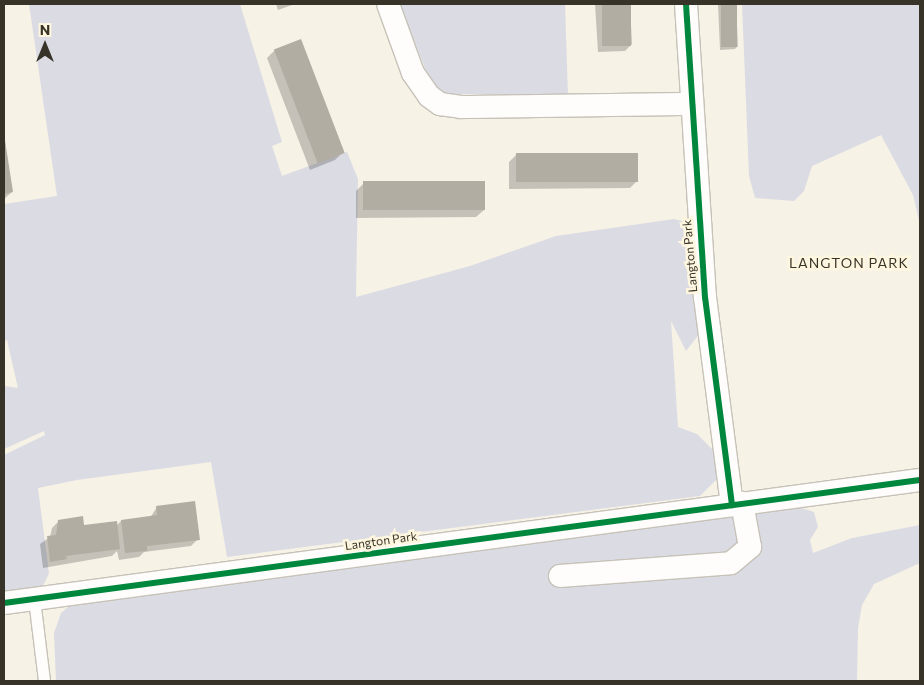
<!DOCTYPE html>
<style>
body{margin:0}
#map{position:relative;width:924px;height:685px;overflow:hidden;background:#f7f2e6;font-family:Commissioner,sans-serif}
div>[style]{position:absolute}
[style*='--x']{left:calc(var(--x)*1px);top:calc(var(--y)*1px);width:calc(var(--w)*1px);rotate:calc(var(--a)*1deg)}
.green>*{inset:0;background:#dbdbe4}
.shadow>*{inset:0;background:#0003}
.building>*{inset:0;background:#b1ada2;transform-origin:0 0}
.roads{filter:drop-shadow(1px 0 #c6c2b8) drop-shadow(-1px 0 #c6c2b8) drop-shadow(0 1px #c6c2b8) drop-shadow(0 -1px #c6c2b8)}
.service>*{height:11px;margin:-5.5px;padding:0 5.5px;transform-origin:5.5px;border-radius:5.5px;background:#fefdfb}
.minor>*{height:22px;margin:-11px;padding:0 11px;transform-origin:11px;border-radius:11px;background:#fefdfb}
.cycleway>*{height:6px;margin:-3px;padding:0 3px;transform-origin:3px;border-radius:3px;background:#00873e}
span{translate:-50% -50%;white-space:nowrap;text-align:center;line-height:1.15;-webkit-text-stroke:5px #fef6df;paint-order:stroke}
.street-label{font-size:12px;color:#373328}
.neighbourhood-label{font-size:14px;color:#373328;letter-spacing:1px}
.frame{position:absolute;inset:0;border:5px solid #373328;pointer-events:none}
.north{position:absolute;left:20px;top:20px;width:50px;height:50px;-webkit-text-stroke:4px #fef6df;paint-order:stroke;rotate:0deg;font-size:14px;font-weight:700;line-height:20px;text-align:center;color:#373328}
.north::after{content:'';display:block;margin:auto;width:18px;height:22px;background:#373328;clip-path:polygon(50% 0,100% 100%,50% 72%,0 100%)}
</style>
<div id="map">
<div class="green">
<i style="clip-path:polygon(29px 4px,240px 4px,282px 142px,272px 146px,282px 176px,347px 152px,358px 179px,356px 297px,470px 266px,556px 236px,674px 219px,697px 225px,704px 328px,686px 351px,671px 321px,678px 427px,697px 434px,721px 458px,722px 474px,700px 496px,227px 557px,211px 462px,77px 480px,38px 488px,49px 573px,45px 582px,40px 589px,4px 593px,4px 455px,45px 435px,44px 431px,4px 449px,4px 386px,18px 388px,7px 340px,4px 341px,4px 204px,57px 196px)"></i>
<i style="clip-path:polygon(400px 4px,565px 4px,568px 95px,441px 94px,431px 84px)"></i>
<i style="clip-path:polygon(742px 4px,920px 4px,920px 225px,913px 195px,881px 135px,812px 166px,804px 191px,794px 201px,755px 198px,749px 176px)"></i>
<i style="clip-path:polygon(786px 503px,814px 512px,818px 527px,810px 540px,813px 553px,852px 538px,920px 525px,920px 563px,874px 584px,862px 605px,858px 628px,857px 681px,56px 681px,54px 633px,61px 613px,75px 601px)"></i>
</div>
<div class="shadow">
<i style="clip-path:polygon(276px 4px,295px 4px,278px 10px)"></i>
<i style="clip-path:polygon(595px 4px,630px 4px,632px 44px,625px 51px,598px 52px)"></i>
<i style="clip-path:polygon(718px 4px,736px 4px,738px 46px,735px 49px,720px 50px)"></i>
<i style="clip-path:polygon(300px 41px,342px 153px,335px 160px,310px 170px,267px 58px,274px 51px)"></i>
<i style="clip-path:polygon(4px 135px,12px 192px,4px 199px)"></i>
<i style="clip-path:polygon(516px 155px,637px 181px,630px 188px,509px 189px,509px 162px)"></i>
<i style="clip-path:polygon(363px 184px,484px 210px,476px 217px,356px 218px,356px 191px)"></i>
<i style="clip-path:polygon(157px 507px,198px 539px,191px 546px,144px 552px,139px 557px,119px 560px,117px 551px,112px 556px,43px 568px,40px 544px,50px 537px,52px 528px,59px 521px,83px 526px,116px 526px,121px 521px,150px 518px)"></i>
</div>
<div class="building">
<i style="left:602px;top:4px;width:29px;height:42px"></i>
<i style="left:721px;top:4px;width:16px;height:43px"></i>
<i style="left:301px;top:39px;width:122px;height:29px;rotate:69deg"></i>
<i style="clip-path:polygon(4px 134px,13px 192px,4px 194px)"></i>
<i style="left:638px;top:153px;width:29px;height:122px;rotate:90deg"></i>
<i style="left:485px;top:181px;width:29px;height:122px;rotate:90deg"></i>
<i style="clip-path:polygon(195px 501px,200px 540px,147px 546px,147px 551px,125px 553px,121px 520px,157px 515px,156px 506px)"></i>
<i style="clip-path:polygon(83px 516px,84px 525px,117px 521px,120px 549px,66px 556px,67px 559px,50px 562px,47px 536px,56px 535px,58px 520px)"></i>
</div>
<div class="roads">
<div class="service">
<i style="--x:34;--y:599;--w:83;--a:83"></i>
</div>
<div class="minor">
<i style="--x:388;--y:4;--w:73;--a:70.1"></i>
<i style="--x:413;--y:73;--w:28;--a:55"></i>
<i style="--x:429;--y:96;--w:14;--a:36"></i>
<i style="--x:440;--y:104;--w:21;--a:8"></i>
<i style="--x:461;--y:107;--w:229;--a:-0.8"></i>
<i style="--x:686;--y:4;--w:294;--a:86.3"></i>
<i style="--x:705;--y:297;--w:210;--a:82.6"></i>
<i style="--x:560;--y:576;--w:171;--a:-4.3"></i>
<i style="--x:731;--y:563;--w:25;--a:-40"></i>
<i style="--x:750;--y:547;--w:45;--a:-100.3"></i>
<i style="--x:4;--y:603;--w:924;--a:-7.65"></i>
</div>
</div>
<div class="cycleway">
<i style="--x:686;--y:4;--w:294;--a:86.3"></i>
<i style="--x:705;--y:297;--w:210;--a:82.6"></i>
<i style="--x:4;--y:603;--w:924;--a:-7.65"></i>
</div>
<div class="street-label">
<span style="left:690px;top:256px;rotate:-95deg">Langton Park</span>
<span style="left:381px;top:541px;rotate:-8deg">Langton Park</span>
</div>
<div class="neighbourhood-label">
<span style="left:849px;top:263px">LANGTON PARK</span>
</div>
<div class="frame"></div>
<div class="north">N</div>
</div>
